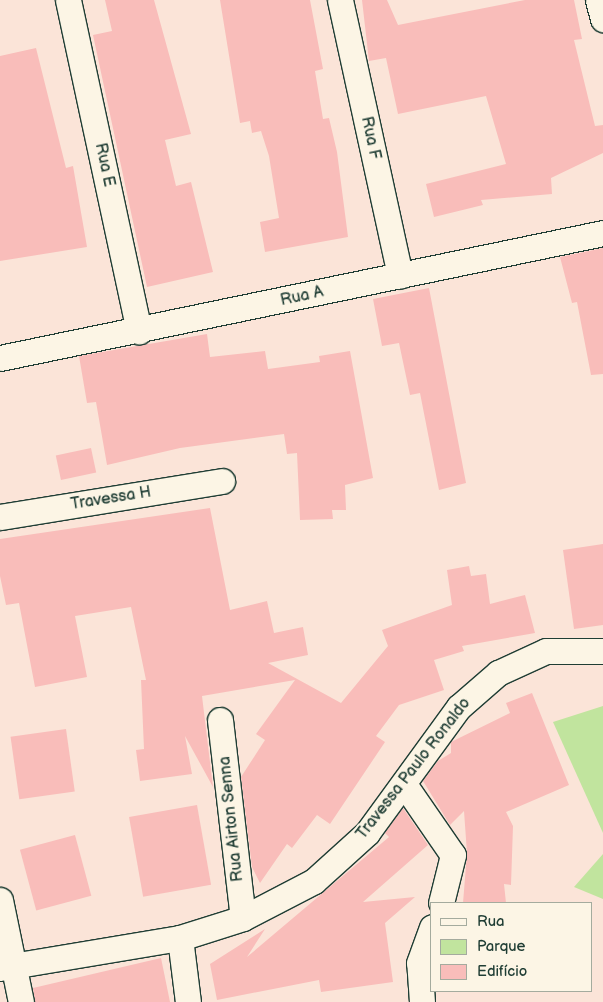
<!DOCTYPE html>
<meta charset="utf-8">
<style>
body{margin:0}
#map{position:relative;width:603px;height:1002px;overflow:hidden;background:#fbe4d8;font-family:"Balsamiq Sans",sans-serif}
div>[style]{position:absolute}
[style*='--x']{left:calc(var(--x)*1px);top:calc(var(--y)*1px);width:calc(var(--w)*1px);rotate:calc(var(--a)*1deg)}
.green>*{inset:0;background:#c1e49e}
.building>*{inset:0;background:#f9bdba;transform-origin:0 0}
.roads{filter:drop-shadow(1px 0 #1f3d34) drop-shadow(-1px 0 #1f3d34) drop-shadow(0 1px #1f3d34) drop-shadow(0 -1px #1f3d34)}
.minor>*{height:25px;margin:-12.5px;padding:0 12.5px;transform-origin:12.5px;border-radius:12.5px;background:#fcf5e5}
span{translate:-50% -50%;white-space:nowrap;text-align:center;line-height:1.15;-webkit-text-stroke:4px #fcf5e5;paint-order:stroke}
.street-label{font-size:16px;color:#1f3d34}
.legend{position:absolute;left:430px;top:902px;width:162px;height:90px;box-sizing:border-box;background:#fcf5e5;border:1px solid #a4ab9e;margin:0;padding:6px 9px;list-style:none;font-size:15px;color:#1f3d34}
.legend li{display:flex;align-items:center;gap:10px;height:25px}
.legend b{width:25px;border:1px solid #a4ab9e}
</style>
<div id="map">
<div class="green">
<i style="clip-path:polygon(603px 706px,603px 833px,553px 722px)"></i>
<i style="clip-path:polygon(603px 854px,603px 899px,574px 887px)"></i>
</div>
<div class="building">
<i style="clip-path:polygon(105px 0,154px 0,191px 134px,165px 140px,176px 186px,191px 182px,213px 272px,147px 287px,93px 35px,112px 31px)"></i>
<i style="clip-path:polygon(220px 0,310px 0,323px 69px,315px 71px,323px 119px,329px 118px,337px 152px,348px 237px,265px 252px,260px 222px,279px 218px,269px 156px,261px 131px,252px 133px,250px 121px,240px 123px)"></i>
<i style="clip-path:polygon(362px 0,387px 0,398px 25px,525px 0,574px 0,582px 39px,574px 40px,595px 126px,603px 125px,603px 153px,551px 178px,552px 194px,481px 200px,483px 205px,434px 217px,426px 184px,506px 164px,486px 96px,398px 114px,386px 58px,369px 61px)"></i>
<i style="clip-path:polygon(36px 48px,66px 168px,73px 166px,87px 247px,0 261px,0 56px)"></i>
<i style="clip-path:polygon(603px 248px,603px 374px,591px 375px,577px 302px,572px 303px,560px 257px)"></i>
<i style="clip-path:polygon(429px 288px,466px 483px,439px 490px,420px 393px,410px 395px,399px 343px,382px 346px,373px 299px)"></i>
<i style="clip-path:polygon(207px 334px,210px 357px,265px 351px,268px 369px,320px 362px,319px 356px,350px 351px,373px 478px,345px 485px,346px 510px,332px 510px,333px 519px,300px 520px,297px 453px,287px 454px,284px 434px,180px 448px,107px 465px,96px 402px,87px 403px,79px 356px)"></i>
<i style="left:91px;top:448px;width:25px;height:36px;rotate:78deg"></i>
<i style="clip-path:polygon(210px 508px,230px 610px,267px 601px,274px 633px,303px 627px,308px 655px,268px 663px,341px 703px,388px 646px,382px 630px,452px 605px,447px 570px,469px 566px,471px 576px,486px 574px,490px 604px,525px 595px,535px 633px,462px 646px,464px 651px,434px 660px,444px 690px,399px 705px,376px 736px,385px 742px,330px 824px,317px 815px,292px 848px,287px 844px,260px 883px,252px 867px,241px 777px,265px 740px,256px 734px,295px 680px,202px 696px,213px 787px,185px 736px,192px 774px,140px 781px,136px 750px,144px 749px,141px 680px,146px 680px,131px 607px,75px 616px,87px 677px,35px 687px,19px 603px,6px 605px,0 576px,0 539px)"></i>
<i style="clip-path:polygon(603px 544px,603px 625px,574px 629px,563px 550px)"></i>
<i style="clip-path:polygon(532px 693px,569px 785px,506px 812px,513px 826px,511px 885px,504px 884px,506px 903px,463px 903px,467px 853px,464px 811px,450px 825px,423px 781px,438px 761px,451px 753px,451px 742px,510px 713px,506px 703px)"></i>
<i style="left:66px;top:729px;width:63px;height:56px;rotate:82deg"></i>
<i style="left:197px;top:805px;width:81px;height:69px;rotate:80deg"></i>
<i style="clip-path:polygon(403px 808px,428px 845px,363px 902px,415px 897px,385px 923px,393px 982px,321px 992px,319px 980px,217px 1000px,210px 964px,265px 929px,247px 957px,389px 837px,385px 833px)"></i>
<i style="left:75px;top:835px;width:63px;height:57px;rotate:75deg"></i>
<i style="clip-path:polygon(161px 958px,170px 1002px,35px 1002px,33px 988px)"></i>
</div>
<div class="roads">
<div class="minor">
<i style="--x:68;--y:0;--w:339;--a:77.9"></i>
<i style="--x:340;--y:0;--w:282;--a:77.7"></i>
<i style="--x:598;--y:0;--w:20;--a:75"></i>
<i style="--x:0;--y:358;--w:616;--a:-11.71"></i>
<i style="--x:0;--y:517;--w:225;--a:-9.2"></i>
<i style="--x:220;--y:720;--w:199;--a:83.4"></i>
<i style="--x:404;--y:784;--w:86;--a:55.4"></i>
<i style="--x:453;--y:855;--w:49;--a:104"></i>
<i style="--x:0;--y:900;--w:104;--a:78.4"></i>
<i style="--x:180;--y:938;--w:64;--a:82.9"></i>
<i style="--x:0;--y:968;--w:182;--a:-9.5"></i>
<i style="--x:180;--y:938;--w:66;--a:-17.6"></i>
<i style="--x:243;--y:918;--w:80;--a:-27.5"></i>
<i style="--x:314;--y:881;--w:72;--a:-42.2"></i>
<i style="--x:367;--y:833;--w:156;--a:-53.9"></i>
<i style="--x:459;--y:707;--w:52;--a:-41.1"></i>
<i style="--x:498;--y:673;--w:53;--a:-24.6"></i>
<i style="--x:546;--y:651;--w:57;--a:0"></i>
<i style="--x:422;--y:1002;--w:39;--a:-94"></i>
<i style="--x:419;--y:963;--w:38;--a:-70"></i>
</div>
</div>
<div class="street-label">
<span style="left:370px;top:138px;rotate:78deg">Rua F</span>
<span style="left:104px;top:165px;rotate:78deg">Rua E</span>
<span style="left:302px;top:297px;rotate:-12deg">Rua A</span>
<span style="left:111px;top:499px;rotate:-9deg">Travessa H</span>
<span style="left:414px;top:769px;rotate:-52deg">Travessa Paulo Ronaldo</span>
<span style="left:232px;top:819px;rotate:-96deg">Rua Airton Senna</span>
</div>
<ul class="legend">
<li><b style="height:6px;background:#fcf5e5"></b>Rua</li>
<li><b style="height:14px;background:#c1e49e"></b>Parque</li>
<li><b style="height:14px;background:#f9bdba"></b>Edifício</li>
</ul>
</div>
